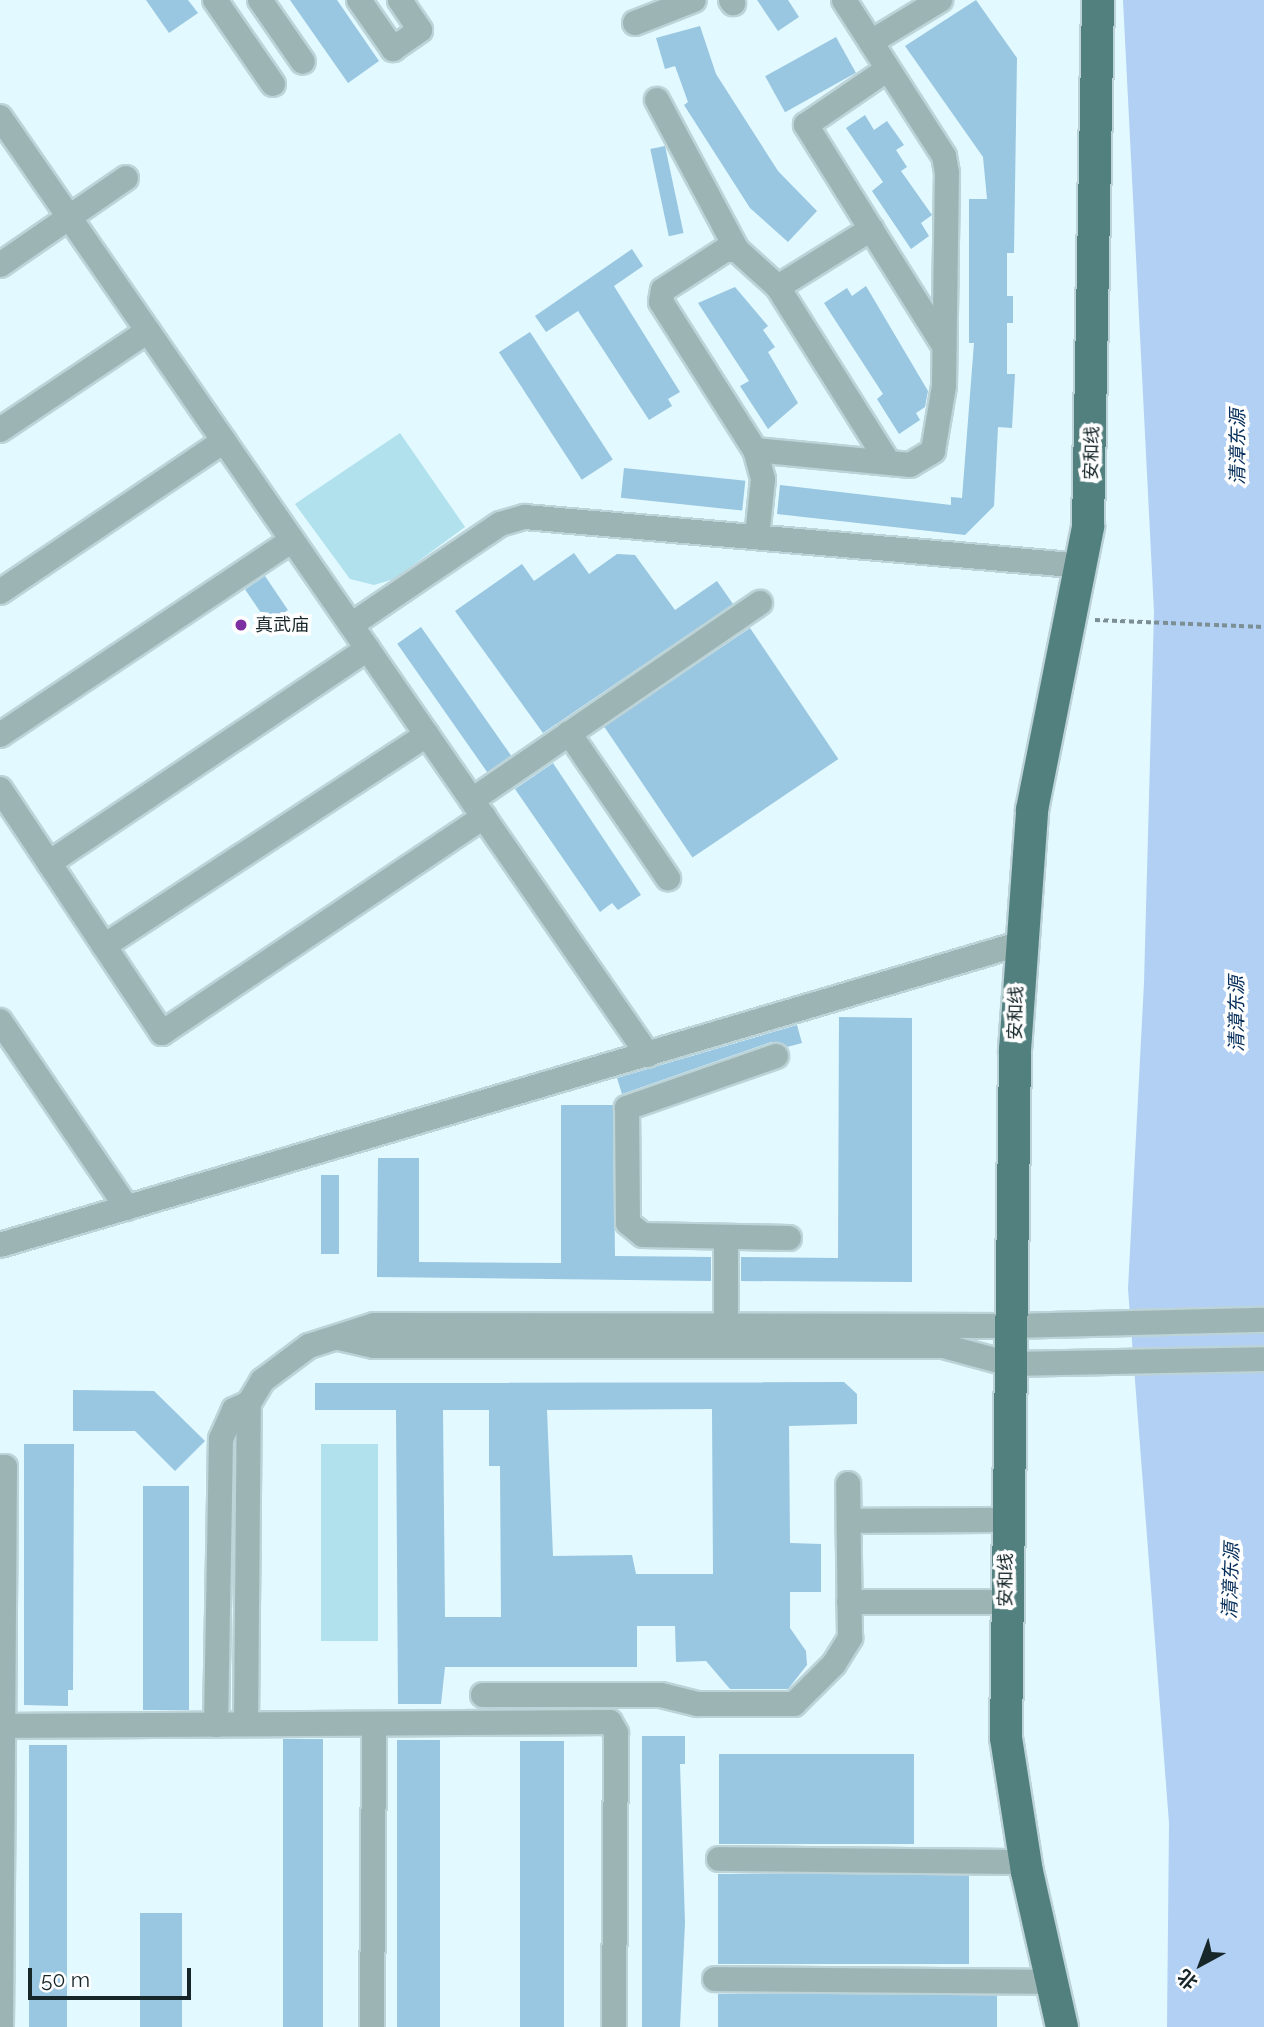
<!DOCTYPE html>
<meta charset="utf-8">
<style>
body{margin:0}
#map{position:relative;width:1264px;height:2027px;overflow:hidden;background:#e1f9ff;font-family:Raleway,"Noto Sans SC",sans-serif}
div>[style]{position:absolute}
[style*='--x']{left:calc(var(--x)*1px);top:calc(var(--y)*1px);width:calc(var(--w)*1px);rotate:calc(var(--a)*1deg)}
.green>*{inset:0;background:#b0e1ed;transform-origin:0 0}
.water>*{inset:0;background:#b2cff4}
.building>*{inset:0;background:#99c6e0;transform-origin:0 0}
.path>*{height:3.5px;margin-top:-1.75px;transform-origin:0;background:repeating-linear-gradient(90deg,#7b8f94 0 5px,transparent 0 8.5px)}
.roads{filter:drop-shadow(2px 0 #bcd3d8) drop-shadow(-2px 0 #bcd3d8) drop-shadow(0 2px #bcd3d8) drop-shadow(0 -2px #bcd3d8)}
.minor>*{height:24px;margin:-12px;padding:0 12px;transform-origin:12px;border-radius:12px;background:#9cb5b4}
.major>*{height:32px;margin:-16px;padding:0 16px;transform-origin:16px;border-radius:16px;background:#51807f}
.dots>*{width:19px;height:19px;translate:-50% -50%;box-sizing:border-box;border:4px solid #fff;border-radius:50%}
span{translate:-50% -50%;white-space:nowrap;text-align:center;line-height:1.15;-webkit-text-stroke:7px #fff;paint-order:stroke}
.street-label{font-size:18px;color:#162629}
.poi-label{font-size:18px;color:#162629}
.left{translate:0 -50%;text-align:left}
.water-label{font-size:19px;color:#052e5a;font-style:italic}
.north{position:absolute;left:1166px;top:1929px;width:70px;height:70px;-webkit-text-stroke:5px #fff;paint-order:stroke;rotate:221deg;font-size:19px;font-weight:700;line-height:28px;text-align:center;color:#162629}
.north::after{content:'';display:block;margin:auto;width:24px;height:32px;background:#162629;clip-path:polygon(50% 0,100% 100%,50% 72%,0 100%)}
.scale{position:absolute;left:28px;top:1968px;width:163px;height:32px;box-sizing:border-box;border:4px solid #162629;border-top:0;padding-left:9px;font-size:21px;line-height:24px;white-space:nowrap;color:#162629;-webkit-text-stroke:5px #fff;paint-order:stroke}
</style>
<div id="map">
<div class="green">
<i style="clip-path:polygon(400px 433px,465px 527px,394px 579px,374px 585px,350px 579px,295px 504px)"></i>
<i style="left:321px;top:1444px;width:57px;height:197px"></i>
</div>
<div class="water">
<i style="clip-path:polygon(1123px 0,1264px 0,1264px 2027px,1167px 2027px,1169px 1823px,1128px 1289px,1144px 983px,1154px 612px)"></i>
</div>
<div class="building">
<i style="clip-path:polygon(146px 0,188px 0,198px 13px,169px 33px)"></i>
<i style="clip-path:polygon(290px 0,337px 0,379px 61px,348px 83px)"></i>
<i style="clip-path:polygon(757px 0,788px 0,799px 17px,778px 31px)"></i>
<i style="clip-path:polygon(976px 0,1017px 58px,1014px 253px,1007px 253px,1007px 296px,1013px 296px,1013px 323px,1007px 323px,1007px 374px,1015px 374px,1012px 428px,998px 427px,994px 506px,965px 535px,777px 514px,780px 485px,951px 505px,951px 497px,962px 498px,974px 343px,969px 343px,969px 199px,987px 199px,983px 157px,905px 46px)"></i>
<i style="clip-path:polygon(700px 26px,716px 74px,778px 171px,817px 211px,788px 242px,750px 208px,684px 105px,688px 102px,675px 66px,665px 69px,656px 38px)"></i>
<i style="left:836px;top:37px;width:41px;height:81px;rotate:61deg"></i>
<i style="clip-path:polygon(865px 115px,874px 130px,887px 121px,904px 145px,896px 150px,907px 167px,901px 171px,932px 215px,921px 223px,929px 236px,911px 249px,872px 191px,883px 182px,846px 128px)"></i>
<i style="left:665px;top:146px;width:89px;height:15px;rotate:78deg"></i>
<i style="clip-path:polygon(632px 249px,643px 266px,614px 286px,680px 392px,668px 399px,672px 406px,649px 420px,578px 311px,546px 332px,535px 316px)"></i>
<i style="clip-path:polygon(866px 286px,928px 391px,925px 407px,916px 413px,920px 420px,899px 434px,877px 399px,883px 394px,824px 303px,847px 288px,852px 296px)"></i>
<i style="clip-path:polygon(735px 287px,768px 326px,763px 330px,775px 347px,768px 352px,798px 403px,768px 429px,740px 386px,749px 381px,698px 303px)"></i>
<i style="left:530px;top:332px;width:152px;height:37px;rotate:57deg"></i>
<i style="left:624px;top:468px;width:122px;height:30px;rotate:6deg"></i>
<i style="clip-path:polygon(574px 553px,589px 574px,617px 554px,635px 555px,675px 610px,717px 581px,733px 604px,543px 733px,455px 611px,522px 564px,534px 581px)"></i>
<i style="left:265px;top:576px;width:41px;height:24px;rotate:56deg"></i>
<i style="left:421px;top:627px;width:157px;height:29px;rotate:55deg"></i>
<i style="left:750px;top:628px;width:158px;height:176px;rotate:56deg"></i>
<i style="clip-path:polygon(553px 763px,641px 895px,618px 910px,612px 903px,600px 912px,515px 789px)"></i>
<i style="clip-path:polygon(839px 1017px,912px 1018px,912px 1282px,741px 1281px,741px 1257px,838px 1258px)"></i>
<i style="clip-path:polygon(797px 1025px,802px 1043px,787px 1047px,771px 1042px,622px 1094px,617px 1078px)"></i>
<i style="clip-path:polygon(561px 1105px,613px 1105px,615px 1256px,711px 1257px,711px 1281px,377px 1277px,378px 1158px,419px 1158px,419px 1262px,561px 1263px)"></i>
<i style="left:321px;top:1175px;width:18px;height:79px"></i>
<i style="clip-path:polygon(evenodd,844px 1382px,857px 1394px,857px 1424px,789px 1426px,790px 1543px,821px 1544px,821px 1592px,790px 1592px,790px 1628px,806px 1651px,807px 1665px,788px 1689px,730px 1689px,706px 1661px,676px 1662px,675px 1626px,637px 1626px,637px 1667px,445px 1667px,441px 1704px,398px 1704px,396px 1410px,315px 1410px,315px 1383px,844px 1382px,712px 1409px,713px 1574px,636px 1574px,632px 1555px,553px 1556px,547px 1410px,712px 1409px,844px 1382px,443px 1410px,489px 1410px,489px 1466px,500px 1466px,501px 1617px,445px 1617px,443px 1410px)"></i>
<i style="clip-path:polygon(73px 1390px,154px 1391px,205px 1441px,175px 1471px,135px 1431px,73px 1431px)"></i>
<i style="clip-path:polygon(24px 1444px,74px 1444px,73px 1690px,68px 1690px,68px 1706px,24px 1705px)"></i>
<i style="left:143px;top:1486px;width:46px;height:224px"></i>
<i style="clip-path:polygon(642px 1736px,685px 1736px,685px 1764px,680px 1764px,685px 1923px,680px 2027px,642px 2027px)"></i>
<i style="left:283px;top:1739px;width:40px;height:288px"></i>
<i style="left:397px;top:1740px;width:43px;height:287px"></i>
<i style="left:520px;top:1741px;width:44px;height:286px"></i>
<i style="left:29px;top:1745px;width:38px;height:282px"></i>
<i style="left:719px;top:1754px;width:195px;height:90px"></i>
<i style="left:718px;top:1874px;width:251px;height:90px"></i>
<i style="left:140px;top:1913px;width:42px;height:114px"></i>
<i style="left:718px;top:1994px;width:279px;height:33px"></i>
</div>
<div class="path">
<i style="--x:1095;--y:620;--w:169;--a:2.4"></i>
</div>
<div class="roads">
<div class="minor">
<i style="--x:215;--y:0;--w:102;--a:55.4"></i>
<i style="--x:260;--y:0;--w:75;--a:55.3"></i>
<i style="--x:359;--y:0;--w:60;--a:55.2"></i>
<i style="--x:393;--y:49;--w:33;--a:-35"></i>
<i style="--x:420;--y:30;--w:36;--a:-124"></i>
<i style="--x:731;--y:0;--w:4;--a:56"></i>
<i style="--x:635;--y:23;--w:63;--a:-21.3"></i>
<i style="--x:871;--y:42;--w:81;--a:-31.3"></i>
<i style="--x:657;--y:100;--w:170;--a:61.9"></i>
<i style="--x:0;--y:117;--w:1140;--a:55.36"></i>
<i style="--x:871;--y:229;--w:138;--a:58"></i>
<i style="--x:0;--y:265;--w:153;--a:-34.6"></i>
<i style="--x:0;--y:430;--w:178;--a:-33.8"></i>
<i style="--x:755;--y:450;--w:156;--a:5.5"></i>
<i style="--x:910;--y:465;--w:27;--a:-31"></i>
<i style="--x:933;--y:451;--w:66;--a:-80.4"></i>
<i style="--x:944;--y:386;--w:213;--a:-89.2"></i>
<i style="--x:947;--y:173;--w:17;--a:-100"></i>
<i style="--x:944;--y:156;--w:185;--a:-122.7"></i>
<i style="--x:888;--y:462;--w:207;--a:-122.2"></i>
<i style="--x:778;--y:287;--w:110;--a:-31.9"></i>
<i style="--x:871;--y:229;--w:123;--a:-122"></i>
<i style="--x:806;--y:125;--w:99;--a:-34.3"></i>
<i style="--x:757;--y:537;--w:58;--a:-84.1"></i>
<i style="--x:763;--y:479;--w:30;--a:-105"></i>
<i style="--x:755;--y:450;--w:175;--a:-122.4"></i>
<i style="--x:661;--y:302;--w:12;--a:-81"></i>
<i style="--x:663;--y:290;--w:74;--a:-32.8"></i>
<i style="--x:725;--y:250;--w:12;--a:0"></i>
<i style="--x:737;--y:250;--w:55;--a:42.1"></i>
<i style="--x:0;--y:592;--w:270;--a:-34"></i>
<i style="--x:351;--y:625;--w:180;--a:-34.1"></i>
<i style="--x:500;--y:524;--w:26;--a:-16"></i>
<i style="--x:525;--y:517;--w:560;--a:5.02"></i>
<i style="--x:569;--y:733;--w:176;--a:55.7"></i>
<i style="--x:0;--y:735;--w:351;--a:-33.7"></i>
<i style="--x:0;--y:789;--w:293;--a:56.4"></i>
<i style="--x:162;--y:1033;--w:388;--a:-33.9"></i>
<i style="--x:472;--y:800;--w:349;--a:-34.4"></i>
<i style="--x:49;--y:863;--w:384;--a:-33.9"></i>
<i style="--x:104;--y:946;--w:386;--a:-33.2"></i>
<i style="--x:0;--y:1021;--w:226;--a:55.8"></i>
<i style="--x:776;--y:1056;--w:158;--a:160.8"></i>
<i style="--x:627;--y:1108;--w:115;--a:89.5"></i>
<i style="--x:628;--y:1223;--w:19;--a:39"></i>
<i style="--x:643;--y:1235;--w:146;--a:1.2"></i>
<i style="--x:726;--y:1237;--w:88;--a:90"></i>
<i style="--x:0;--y:1245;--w:1063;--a:-16.46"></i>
<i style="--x:339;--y:1338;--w:36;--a:13"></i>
<i style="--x:374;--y:1346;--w:569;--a:0"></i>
<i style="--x:943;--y:1346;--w:69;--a:15"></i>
<i style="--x:1010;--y:1364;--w:254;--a:-1.1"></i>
<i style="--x:0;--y:1467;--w:5;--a:0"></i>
<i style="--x:5;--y:1467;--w:560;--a:90.41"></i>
<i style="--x:849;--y:1521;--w:158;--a:-0.4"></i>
<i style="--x:849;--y:1602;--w:156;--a:0"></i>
<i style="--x:483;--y:1695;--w:178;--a:0"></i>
<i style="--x:661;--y:1695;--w:38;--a:14"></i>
<i style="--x:698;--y:1704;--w:96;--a:0"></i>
<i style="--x:794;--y:1704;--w:57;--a:-45"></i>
<i style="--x:834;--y:1664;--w:31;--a:-58"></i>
<i style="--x:850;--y:1638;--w:154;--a:-90.7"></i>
<i style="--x:246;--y:1724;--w:321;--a:-89.5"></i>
<i style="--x:249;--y:1403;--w:26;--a:-59"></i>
<i style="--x:262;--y:1381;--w:59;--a:-36.7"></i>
<i style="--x:309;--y:1346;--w:68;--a:-17.9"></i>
<i style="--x:374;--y:1325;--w:636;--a:0.09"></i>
<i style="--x:1010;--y:1326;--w:254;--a:-1.4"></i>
<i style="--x:216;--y:1725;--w:286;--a:-89"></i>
<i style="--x:221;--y:1439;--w:32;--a:-66"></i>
<i style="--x:234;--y:1410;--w:17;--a:-25"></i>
<i style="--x:0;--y:1726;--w:610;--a:-0.38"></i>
<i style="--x:610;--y:1722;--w:13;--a:61"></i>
<i style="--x:616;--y:1733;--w:294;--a:90.4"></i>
<i style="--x:719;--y:1859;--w:306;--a:0.6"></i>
<i style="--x:715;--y:1979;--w:337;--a:0.5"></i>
<i style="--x:372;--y:2027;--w:303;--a:-89.6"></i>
</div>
<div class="major">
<i style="--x:1062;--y:2027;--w:159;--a:-102.7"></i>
<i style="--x:1027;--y:1872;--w:136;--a:-98.9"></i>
<i style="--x:1006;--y:1738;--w:688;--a:-89.25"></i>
<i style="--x:1015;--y:1050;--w:241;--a:-85.9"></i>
<i style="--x:1032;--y:810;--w:289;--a:-78.8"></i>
<i style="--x:1088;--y:526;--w:526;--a:-88.91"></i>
</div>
</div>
<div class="dots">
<i style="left:241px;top:625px;background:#7e30a1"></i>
</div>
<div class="street-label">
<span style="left:1092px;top:453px;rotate:-88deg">安和线</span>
<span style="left:1016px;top:1013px;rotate:-88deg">安和线</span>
<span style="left:1006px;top:1580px;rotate:-89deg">安和线</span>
</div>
<div class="poi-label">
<span class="left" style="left:255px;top:625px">真武庙</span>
</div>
<div class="water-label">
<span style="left:1238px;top:447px;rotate:-90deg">清漳东源</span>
<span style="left:1237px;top:1014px;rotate:-90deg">清漳东源</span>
<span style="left:1231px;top:1581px;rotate:-88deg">清漳东源</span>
</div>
<div class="north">北</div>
<div class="scale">50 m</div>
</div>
